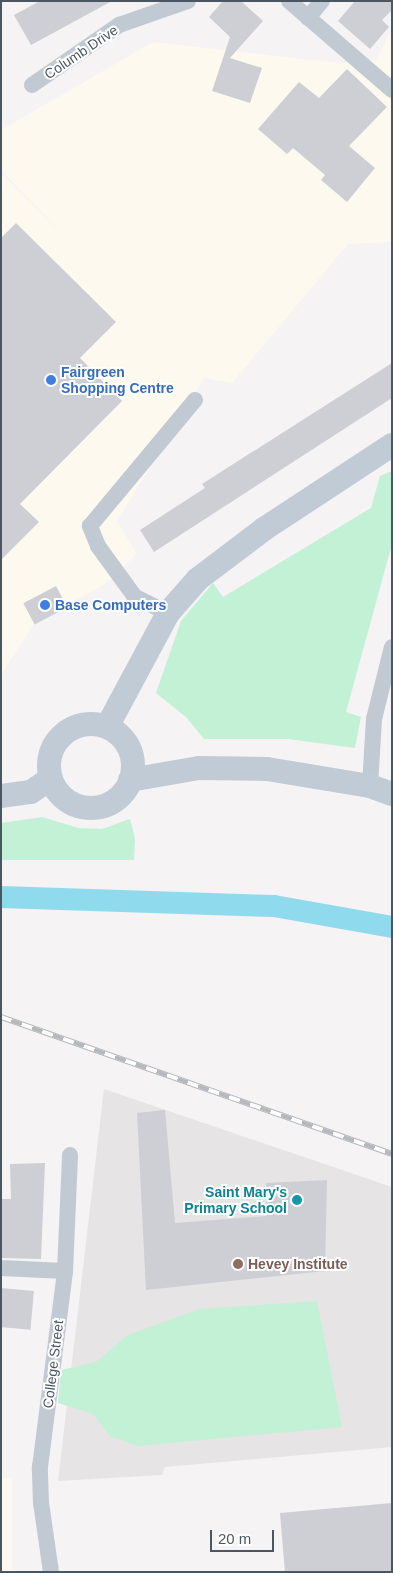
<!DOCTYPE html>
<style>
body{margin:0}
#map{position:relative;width:393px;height:1573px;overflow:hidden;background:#f5f3f3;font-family:Helvetica,sans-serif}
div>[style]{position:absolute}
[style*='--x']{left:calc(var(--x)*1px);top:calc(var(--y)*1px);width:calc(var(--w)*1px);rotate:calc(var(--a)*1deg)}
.commercial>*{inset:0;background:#fdf9ef}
.education>*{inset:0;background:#e6e4e5}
.green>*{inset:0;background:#c3f1d5}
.canal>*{height:22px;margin:-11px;padding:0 11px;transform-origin:11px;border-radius:11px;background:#90daee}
.building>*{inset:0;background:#cdcfd5;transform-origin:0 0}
.street>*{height:16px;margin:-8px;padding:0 8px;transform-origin:8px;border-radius:8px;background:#c1cad2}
.secondary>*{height:24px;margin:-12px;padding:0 12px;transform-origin:12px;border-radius:12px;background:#c1cbd6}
.secondary>.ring{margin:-12px;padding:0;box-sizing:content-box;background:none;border:24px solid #c1cbd6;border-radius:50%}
.rail>*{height:5.5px;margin-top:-2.75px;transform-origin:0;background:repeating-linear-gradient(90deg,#fff 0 11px,#b5b8bd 0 22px);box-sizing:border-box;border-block:1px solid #b5b8bd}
.dots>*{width:14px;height:14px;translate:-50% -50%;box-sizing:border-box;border:2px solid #fff;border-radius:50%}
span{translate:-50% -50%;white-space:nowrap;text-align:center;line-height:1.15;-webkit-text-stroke:4px #fff;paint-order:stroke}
.street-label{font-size:14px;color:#4a5661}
.shop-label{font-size:14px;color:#366cbe;font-weight:700}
.left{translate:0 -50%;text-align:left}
.culture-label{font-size:14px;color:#0d838f;font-weight:700}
.right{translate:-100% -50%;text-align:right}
.education-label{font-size:14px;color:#785e54;font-weight:700}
.frame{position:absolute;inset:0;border:2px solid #4a5661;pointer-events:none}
.scale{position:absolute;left:210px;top:1530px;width:64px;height:22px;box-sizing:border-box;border:2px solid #4a5661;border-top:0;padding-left:6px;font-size:15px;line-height:18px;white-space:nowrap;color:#4a5661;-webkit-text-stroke:4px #fff;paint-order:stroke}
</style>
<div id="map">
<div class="commercial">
<i style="clip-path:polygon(392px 28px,392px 242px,348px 244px,232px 383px,204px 378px,117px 521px,137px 554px,105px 584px,34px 624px,1px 675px,1px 173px,74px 246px,1px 170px,1px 130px,153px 42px,338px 63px,376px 60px)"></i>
<i style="clip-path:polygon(1px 1478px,12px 1478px,12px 1571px,6px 1572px,1px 1572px)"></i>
</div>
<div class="education">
<i style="clip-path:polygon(104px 1089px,392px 1187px,392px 1447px,165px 1467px,162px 1475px,58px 1481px)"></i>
</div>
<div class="green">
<i style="clip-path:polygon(392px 471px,392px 544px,346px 712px,361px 717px,355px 748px,288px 739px,204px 739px,186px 717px,156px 693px,181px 621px,213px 583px,223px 597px,371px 508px,380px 476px)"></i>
<i style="clip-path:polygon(42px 817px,79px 828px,102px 829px,130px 819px,135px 839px,134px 860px,1px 860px,1px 823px)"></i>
<i style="clip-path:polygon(317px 1301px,342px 1427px,138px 1446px,110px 1436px,93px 1414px,58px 1403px,61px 1370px,96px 1362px,128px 1335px,199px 1309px)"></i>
</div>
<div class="canal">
<i style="--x:1;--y:897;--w:273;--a:1.9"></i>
<i style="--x:274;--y:906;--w:120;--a:10.1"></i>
</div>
<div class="building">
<i style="clip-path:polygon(40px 1px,112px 1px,31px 45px,14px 15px)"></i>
<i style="clip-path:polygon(223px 1px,241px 1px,263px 21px,230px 58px,262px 68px,250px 103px,212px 91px,230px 37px,209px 17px)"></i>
<i style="clip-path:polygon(355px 1px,392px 1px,392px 10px,382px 20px,389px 27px,370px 49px,338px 21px)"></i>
<i style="clip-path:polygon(347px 69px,387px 107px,349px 146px,375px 168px,347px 202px,321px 180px,325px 175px,293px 148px,287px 154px,258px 129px,299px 82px,319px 98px)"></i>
<i style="clip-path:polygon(16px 223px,116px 322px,80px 358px,122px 401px,20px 504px,39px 522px,1px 560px,1px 238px)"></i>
<i style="clip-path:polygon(392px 363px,392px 398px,154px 552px,140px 530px,205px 488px,202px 484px)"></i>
<i style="left:56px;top:586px;width:24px;height:37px;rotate:62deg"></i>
<i style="clip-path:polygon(165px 1110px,175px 1223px,267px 1216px,266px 1183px,327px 1180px,325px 1271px,146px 1290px,137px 1113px)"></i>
<i style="clip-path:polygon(45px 1163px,41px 1259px,2px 1258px,2px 1199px,11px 1199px,10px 1164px)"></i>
<i style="left:1px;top:1288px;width:33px;height:39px;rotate:5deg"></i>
<i style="clip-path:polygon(392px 1503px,392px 1572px,285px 1572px,280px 1513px)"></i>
</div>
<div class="street">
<i style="--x:289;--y:1;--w:136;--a:40.8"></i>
<i style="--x:308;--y:18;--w:22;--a:-51"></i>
<i style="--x:32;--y:85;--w:106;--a:-34.6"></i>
<i style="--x:119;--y:25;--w:73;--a:-19.2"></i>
<i style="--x:168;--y:613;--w:37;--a:-154"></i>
<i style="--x:135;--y:597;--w:63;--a:-126"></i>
<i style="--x:98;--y:546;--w:22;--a:-112"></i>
<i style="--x:90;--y:526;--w:164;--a:-50.2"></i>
<i style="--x:370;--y:786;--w:67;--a:-86.6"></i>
<i style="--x:374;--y:719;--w:74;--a:-76"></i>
<i style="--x:1;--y:1268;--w:64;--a:2.7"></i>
<i style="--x:51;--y:1572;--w:70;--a:-98.2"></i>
<i style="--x:41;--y:1503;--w:36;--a:-92"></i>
<i style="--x:40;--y:1467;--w:198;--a:-82.7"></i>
<i style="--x:65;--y:1271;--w:116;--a:-87.5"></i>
</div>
<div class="secondary">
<i class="ring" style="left:49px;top:724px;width:60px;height:60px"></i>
<i style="--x:107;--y:727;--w:129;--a:-61.8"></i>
<i style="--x:168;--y:613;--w:45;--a:-48.6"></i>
<i style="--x:198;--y:579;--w:83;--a:-37.1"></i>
<i style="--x:264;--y:529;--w:153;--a:-33.3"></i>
<i style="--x:130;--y:780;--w:70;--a:-9.9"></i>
<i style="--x:199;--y:768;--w:68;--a:0.8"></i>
<i style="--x:267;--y:769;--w:104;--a:9.4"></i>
<i style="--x:370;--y:786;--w:23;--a:20"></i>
<i style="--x:1;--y:796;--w:30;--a:-8"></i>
<i style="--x:31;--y:792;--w:24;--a:-35"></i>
</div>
<div class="rail">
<i style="--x:1;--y:1017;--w:414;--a:19.3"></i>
</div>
<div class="dots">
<i style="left:51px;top:380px;background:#3f7fe0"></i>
<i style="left:45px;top:605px;background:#3f7fe0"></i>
<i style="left:297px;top:1200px;background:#0f9aa8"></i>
<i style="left:238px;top:1264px;background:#8d6e63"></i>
</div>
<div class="street-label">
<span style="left:81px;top:52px;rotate:-34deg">Columb Drive</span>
<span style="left:53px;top:1364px;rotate:-83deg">College Street</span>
</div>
<div class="shop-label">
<span class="left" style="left:61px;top:380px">Fairgreen<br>Shopping Centre</span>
<span class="left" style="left:55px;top:605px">Base Computers</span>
</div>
<div class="culture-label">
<span class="right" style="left:287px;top:1200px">Saint Mary's<br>Primary School</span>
</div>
<div class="education-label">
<span class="left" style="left:248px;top:1264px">Hevey Institute</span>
</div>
<div class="frame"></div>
<div class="scale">20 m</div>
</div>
